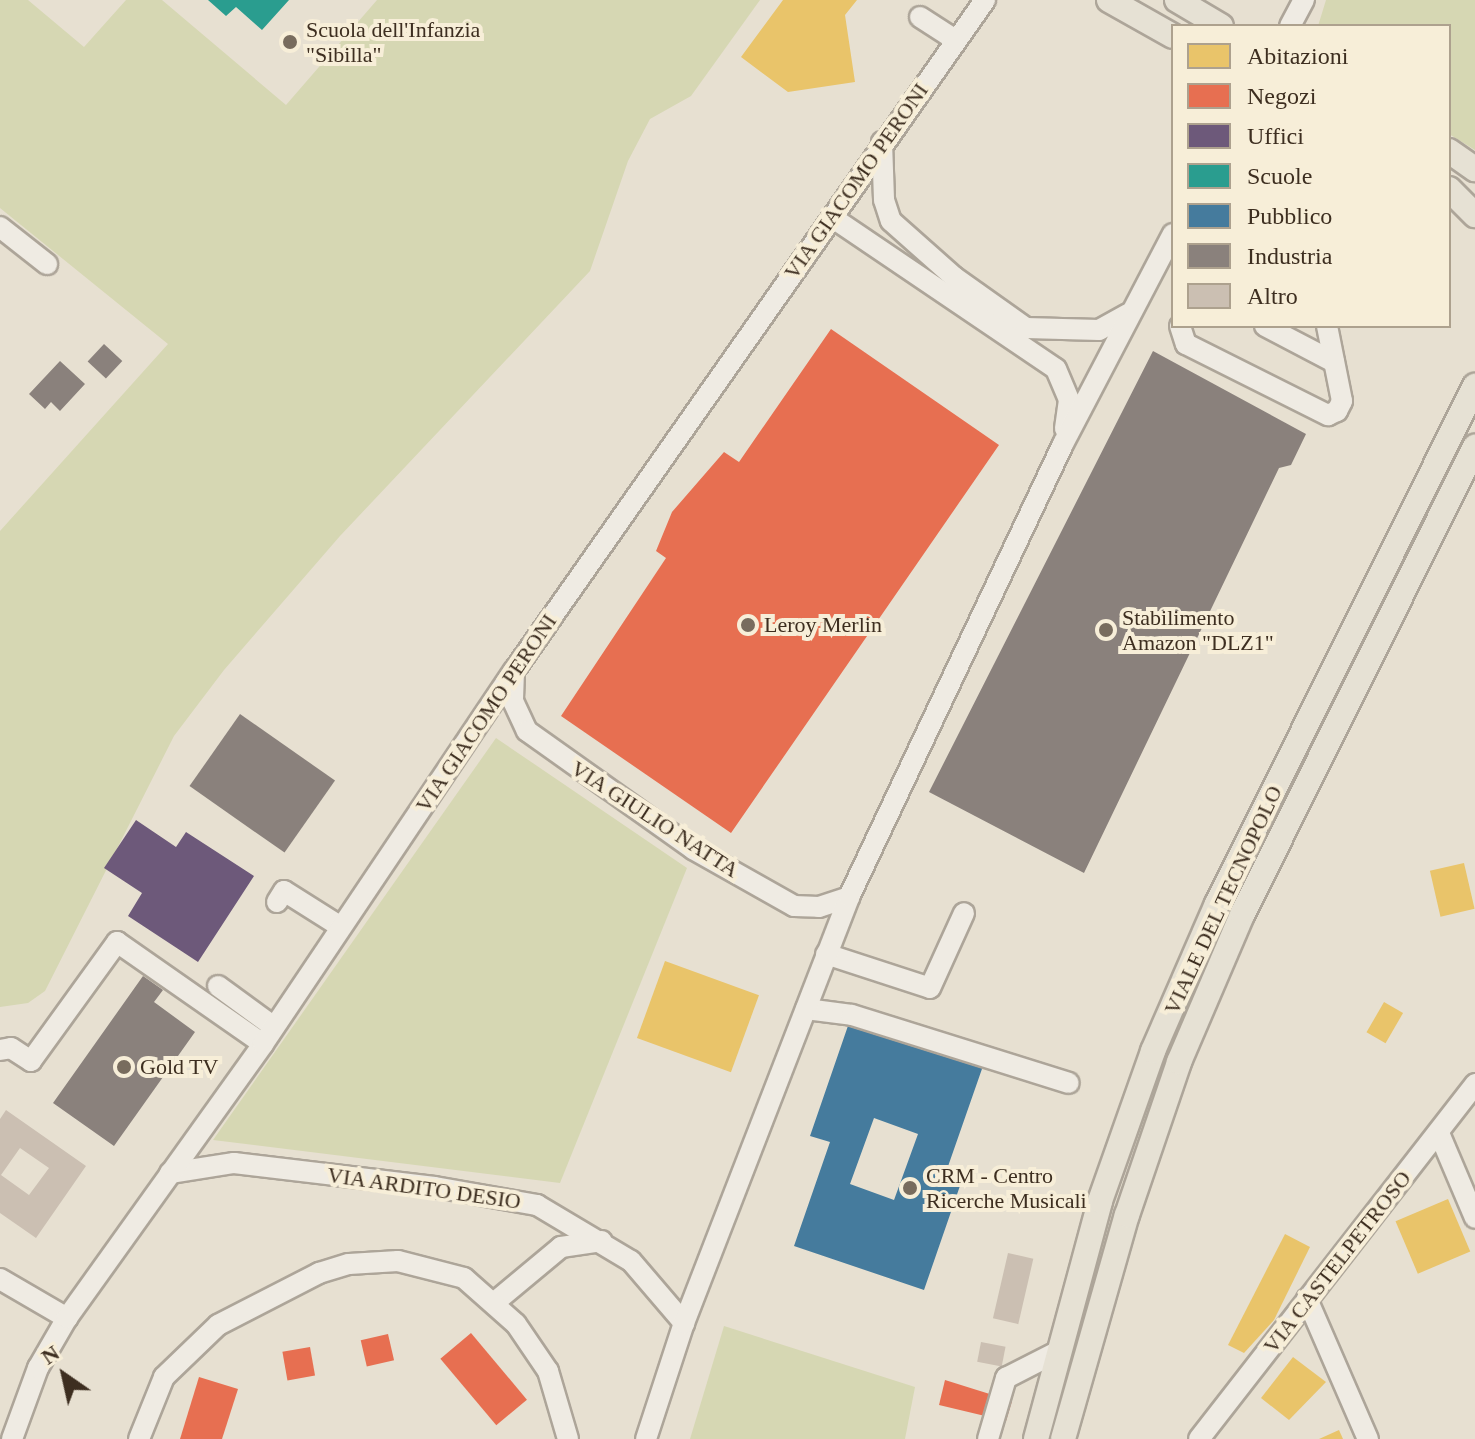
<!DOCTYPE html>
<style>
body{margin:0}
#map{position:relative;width:1475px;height:1439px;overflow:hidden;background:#e7e0d1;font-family:Georgia,serif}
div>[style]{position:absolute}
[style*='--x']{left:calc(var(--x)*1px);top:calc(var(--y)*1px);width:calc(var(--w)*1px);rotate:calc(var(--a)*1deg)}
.green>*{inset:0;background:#d6d7b3}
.homes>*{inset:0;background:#e9c46a;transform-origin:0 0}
.shops>*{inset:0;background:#e76f51;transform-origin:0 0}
.offices>*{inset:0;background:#6d597a}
.schools>*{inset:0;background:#2a9d8f}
.public>*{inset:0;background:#457b9d}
.industry>*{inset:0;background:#8a817c;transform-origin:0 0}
.building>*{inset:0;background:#cbbfb2;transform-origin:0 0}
.roads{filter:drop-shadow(2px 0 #ada599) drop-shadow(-2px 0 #ada599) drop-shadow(0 2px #ada599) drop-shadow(0 -2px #ada599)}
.minor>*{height:20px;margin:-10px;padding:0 10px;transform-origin:10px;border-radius:10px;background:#efebe3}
.major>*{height:24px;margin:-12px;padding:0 12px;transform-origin:12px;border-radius:12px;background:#e6e1d4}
.dots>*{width:22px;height:22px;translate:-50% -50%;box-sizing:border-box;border:4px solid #f7eed8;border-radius:50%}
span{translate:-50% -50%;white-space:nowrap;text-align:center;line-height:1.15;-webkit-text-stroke:8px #f7eed8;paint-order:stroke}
.poi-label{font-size:22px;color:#3d2e20}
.left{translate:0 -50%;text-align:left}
.street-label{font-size:22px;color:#3d2e20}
.legend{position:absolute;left:1171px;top:24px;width:280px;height:304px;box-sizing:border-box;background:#f7eed8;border:2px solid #ada18e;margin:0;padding:10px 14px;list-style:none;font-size:24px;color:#3d2e20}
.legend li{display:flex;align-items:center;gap:16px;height:40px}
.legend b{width:40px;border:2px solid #ada18e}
.north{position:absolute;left:24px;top:1335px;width:80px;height:80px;-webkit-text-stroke:6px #f7eed8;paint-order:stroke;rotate:326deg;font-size:22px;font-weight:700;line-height:32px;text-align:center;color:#3d2e20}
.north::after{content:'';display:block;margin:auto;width:28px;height:36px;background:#3d2e20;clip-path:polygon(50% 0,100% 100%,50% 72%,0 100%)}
</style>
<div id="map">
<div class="green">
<i style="clip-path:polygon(0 0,28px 0,84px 47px,126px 0,162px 0,286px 105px,377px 0,760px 0,691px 96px,650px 119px,628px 161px,590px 271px,340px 536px,224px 670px,174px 736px,45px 991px,28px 1003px,0 1007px,0 531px,168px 344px,0 208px)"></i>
<i style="clip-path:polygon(1326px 0,1475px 0,1475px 150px,1449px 134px,1449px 26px,1318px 26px)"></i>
<i style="clip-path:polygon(496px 738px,687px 868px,560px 1183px,213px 1140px)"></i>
<i style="clip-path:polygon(724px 1326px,915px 1387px,905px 1439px,690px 1439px)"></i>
</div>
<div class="homes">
<i style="clip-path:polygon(783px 0,857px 0,845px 15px,855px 82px,788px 92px,741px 57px)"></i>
<i style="left:1464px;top:863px;width:47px;height:35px;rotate:77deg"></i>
<i style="left:665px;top:961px;width:100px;height:82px;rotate:20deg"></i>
<i style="left:1384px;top:1002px;width:22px;height:35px;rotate:30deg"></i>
<i style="left:1448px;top:1199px;width:57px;height:57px;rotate:67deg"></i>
<i style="clip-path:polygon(1285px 1234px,1310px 1247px,1274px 1320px,1244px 1353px,1228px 1345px)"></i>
<i style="clip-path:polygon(1293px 1357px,1326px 1382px,1289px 1420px,1261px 1398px)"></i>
<i style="clip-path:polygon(1339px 1430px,1343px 1439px,1319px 1439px)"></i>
</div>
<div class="shops">
<i style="clip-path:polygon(831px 329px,999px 445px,731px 833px,561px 716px,666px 558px,656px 551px,672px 512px,724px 452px,739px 462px)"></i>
<i style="left:471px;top:1333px;width:87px;height:40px;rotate:50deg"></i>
<i style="left:388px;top:1334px;width:27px;height:28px;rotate:77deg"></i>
<i style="left:310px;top:1347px;width:29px;height:28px;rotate:80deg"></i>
<i style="clip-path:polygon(199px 1377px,238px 1389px,222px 1439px,180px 1439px)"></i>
<i style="clip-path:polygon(945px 1380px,1012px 1401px,1006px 1421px,939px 1405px)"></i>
</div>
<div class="offices">
<i style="clip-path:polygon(136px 820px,176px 847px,186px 832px,254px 876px,198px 962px,128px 916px,142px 893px,104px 868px)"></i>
</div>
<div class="schools">
<i style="clip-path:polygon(208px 0,289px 0,262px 30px,236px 7px,226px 16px)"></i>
</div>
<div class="public">
<i style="clip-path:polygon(evenodd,850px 1020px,983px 1066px,945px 1175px,962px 1180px,924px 1290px,794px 1246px,830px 1142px,810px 1136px,850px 1020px,874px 1118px,918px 1134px,894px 1200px,850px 1184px,874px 1118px)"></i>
</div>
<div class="industry">
<i style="left:104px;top:344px;width:25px;height:24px;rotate:43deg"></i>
<i style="clip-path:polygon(1153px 351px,1306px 434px,1291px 465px,1279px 468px,1084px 873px,929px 792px)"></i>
<i style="clip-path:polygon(60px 361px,85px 384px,60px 411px,51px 402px,45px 409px,29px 394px)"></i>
<i style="left:240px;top:714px;width:116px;height:88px;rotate:35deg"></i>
<i style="clip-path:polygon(143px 976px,163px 990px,154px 1002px,195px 1032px,114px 1146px,53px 1103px)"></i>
</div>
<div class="building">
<i style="clip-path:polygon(evenodd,6px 1110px,86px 1166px,36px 1238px,0 1213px,0 1119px,6px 1110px,20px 1148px,49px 1168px,29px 1195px,1px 1175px,20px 1148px)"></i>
<i style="left:1008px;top:1253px;width:26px;height:67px;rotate:13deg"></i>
<i style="left:981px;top:1342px;width:25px;height:20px;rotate:11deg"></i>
</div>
<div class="roads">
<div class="minor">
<i style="--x:920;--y:17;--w:40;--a:32.9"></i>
<i style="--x:1290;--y:26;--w:30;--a:-62"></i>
<i style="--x:882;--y:142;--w:58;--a:88"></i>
<i style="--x:884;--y:200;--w:22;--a:72"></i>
<i style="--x:891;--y:221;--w:84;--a:41.6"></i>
<i style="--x:954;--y:277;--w:88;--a:35.3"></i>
<i style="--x:1026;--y:328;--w:73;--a:1.6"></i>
<i style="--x:1099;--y:330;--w:33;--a:-29"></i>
<i style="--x:833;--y:218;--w:269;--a:34.1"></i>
<i style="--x:1056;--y:369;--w:34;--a:67"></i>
<i style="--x:1069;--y:400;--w:29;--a:98"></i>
<i style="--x:0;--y:227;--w:60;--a:38.2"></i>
<i style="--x:1180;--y:326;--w:19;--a:72"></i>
<i style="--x:1186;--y:344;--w:159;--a:26.6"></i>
<i style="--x:1328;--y:415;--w:10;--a:-24"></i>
<i style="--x:1337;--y:411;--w:11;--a:-63"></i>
<i style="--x:1342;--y:401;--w:76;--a:-101.3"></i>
<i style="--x:1265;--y:326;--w:78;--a:27.6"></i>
<i style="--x:514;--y:671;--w:30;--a:92"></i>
<i style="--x:513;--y:701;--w:33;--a:65"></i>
<i style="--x:527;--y:731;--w:204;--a:35.4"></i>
<i style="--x:693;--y:849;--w:116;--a:29.4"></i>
<i style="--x:794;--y:906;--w:25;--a:2"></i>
<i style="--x:819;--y:907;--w:32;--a:-18"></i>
<i style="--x:277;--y:902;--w:13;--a:-58"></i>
<i style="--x:284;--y:891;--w:67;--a:32.3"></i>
<i style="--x:826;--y:954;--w:109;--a:18.1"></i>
<i style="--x:930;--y:988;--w:82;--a:-65.6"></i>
<i style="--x:218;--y:986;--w:69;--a:36.2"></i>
<i style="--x:806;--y:1009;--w:46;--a:7.4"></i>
<i style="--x:852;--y:1015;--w:227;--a:17.4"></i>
<i style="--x:0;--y:1050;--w:11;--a:-10"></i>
<i style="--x:11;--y:1048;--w:24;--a:33"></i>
<i style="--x:31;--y:1061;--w:147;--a:-54.1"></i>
<i style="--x:117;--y:942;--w:178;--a:34.9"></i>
<i style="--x:1439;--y:1133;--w:92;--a:67"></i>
<i style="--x:170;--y:1173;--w:65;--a:-8.9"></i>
<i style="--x:234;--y:1163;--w:202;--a:6.8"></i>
<i style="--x:435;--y:1187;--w:104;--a:10"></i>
<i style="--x:537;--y:1205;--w:109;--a:30.8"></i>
<i style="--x:631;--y:1261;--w:82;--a:49.5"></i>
<i style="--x:0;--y:1279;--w:78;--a:30.2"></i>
<i style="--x:1307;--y:1299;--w:153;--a:66.5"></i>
<i style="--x:495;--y:1302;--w:86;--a:-39.8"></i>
<i style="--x:561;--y:1247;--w:41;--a:-8.3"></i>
<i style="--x:12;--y:1439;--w:76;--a:-69.9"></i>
<i style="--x:38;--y:1368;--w:58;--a:-59.9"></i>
<i style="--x:67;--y:1318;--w:337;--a:-54.4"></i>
<i style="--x:263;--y:1044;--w:450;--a:-56.1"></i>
<i style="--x:514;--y:671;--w:820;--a:-54.93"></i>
<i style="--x:139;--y:1439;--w:67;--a:-68"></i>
<i style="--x:164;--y:1377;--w:75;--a:-43.9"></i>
<i style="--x:218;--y:1325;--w:114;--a:-27.2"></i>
<i style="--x:319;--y:1273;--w:31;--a:-17"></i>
<i style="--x:349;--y:1264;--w:49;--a:-3.5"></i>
<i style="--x:398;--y:1261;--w:68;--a:14.4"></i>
<i style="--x:464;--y:1278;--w:69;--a:41.5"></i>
<i style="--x:516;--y:1324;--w:57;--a:55.8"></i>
<i style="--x:548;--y:1371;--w:71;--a:73.6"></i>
<i style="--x:646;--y:1439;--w:122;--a:-71.9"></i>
<i style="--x:684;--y:1323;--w:457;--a:-68.8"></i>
<i style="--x:849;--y:897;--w:501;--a:-64.71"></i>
<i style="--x:1063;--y:444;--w:237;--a:-62.4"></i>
<i style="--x:988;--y:1439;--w:64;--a:-73.6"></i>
<i style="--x:1006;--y:1378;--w:59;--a:-27"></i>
<i style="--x:1199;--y:1439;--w:450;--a:-52.1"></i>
</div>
<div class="major">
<i style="--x:1109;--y:0;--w:73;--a:29.4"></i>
<i style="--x:1177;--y:0;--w:51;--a:30.6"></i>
<i style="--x:1449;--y:151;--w:32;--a:35"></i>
<i style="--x:1449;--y:189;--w:37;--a:45"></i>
<i style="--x:1036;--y:1439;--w:246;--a:-74.9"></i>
<i style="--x:1100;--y:1201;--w:159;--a:-70.5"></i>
<i style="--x:1153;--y:1051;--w:160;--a:-66.5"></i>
<i style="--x:1217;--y:904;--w:579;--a:-63.52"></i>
<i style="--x:1063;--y:1439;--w:233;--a:-74.1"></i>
<i style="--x:1127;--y:1215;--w:162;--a:-71.2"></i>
<i style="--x:1179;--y:1062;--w:162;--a:-66.8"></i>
<i style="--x:1243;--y:913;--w:521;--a:-63.53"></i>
</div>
</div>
<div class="dots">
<i style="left:290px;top:42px;background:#786c5e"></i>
<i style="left:748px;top:625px;background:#786c5e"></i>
<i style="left:1106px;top:630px;background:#786c5e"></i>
<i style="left:124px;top:1067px;background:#786c5e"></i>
<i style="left:910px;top:1188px;background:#786c5e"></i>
</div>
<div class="poi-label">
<span class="left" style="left:306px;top:42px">Scuola dell'Infanzia<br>"Sibilla"</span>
<span class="left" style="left:1122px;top:630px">Stabilimento<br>Amazon "DLZ1"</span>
<span class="left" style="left:764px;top:625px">Leroy Merlin</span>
<span class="left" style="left:140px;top:1067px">Gold TV</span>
<span class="left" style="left:926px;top:1188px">CRM - Centro<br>Ricerche Musicali</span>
</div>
<div class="street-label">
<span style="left:856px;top:181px;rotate:-55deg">VIA GIACOMO PERONI</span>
<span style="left:486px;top:713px;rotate:-56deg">VIA GIACOMO PERONI</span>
<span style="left:655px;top:819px;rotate:33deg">VIA GIULIO NATTA</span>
<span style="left:1223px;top:900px;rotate:-65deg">VIALE DEL TECNOPOLO</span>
<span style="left:424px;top:1188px;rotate:8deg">VIA ARDITO DESIO</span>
<span style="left:1337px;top:1262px;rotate:-52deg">VIA CASTELPETROSO</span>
</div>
<ul class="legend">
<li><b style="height:22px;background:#e9c46a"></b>Abitazioni</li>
<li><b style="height:22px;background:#e76f51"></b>Negozi</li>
<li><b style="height:22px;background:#6d597a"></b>Uffici</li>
<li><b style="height:22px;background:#2a9d8f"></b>Scuole</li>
<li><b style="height:22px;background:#457b9d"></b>Pubblico</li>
<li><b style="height:22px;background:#8a817c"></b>Industria</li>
<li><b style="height:22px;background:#cbbfb2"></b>Altro</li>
</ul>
<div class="north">N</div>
</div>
